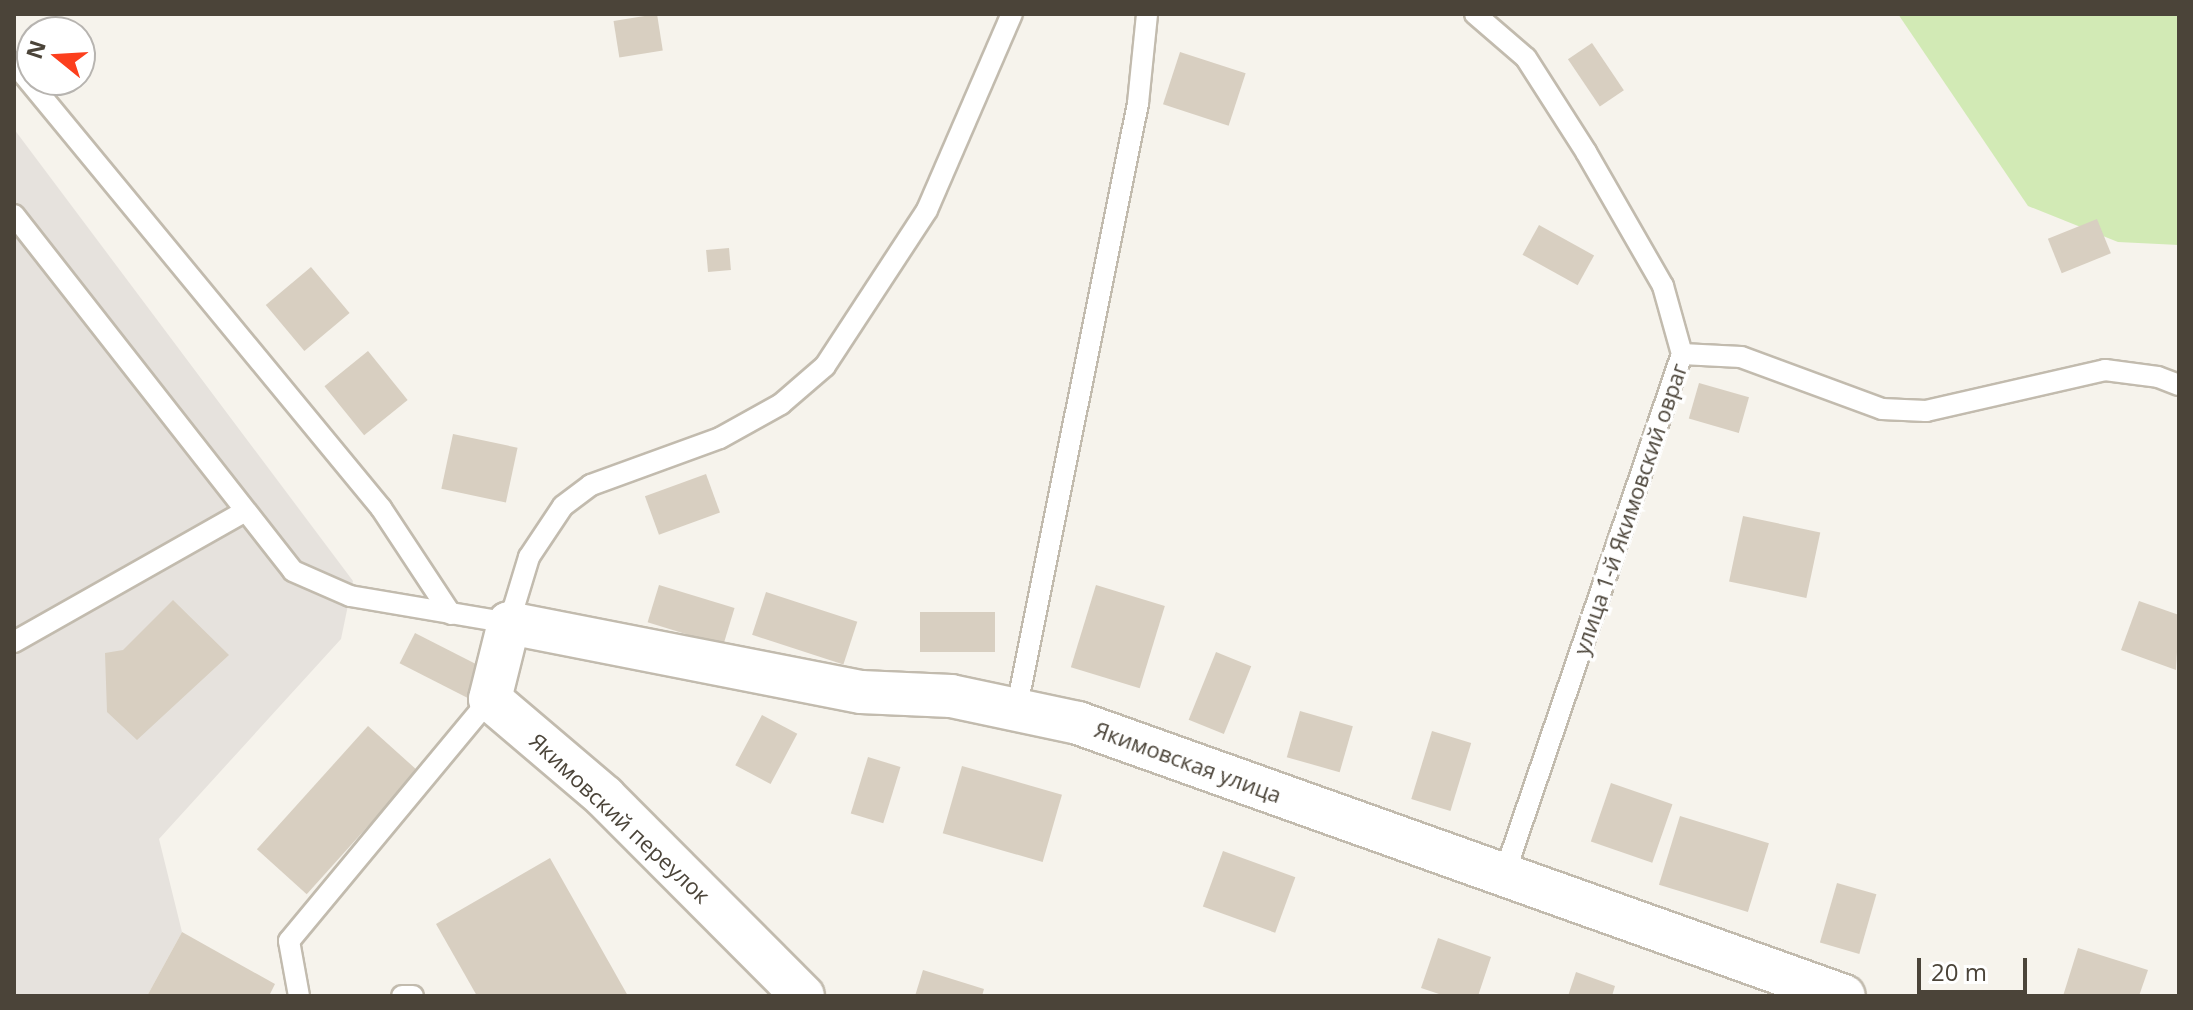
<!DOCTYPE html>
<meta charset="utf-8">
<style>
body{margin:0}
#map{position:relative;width:2193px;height:1010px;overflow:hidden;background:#f6f3ec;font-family:"Open Sans",sans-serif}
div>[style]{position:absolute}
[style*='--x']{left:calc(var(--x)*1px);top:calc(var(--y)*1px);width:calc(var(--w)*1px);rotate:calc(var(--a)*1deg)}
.industrial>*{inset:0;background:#e6e2dd}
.green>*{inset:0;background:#d2eab5}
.building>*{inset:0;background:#d8cfc1;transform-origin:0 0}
.roads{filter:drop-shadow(2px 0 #c2bbae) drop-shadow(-2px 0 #c2bbae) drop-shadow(0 2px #c2bbae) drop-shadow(0 -2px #c2bbae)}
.service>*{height:20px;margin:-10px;padding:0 10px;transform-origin:10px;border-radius:10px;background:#fff}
.minor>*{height:42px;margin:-21px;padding:0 21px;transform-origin:21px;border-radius:21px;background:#fff}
span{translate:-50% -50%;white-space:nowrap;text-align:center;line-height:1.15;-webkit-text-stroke:7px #fff;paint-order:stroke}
.street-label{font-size:22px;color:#4b4439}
.frame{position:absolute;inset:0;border:16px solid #4b4439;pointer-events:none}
.north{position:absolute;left:16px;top:16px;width:80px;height:80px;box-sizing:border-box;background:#fff;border:2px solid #b7b4b0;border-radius:50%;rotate:288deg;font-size:22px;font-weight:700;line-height:32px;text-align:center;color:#4b4439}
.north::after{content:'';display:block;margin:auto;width:28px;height:36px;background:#fc3f1d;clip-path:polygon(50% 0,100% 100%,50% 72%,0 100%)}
.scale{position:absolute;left:1917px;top:958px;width:110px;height:36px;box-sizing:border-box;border:4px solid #4b4439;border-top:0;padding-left:10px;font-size:24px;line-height:28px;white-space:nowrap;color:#4b4439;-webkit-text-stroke:6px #fff;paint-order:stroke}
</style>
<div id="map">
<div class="industrial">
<i style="clip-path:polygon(14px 129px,353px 581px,341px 639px,159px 839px,182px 932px,147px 996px,14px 996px)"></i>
</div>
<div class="green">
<i style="clip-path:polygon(1898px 14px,2179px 14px,2179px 245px,2118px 242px,2028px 206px)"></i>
</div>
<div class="building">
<i style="left:657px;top:14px;width:37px;height:44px;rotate:81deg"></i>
<i style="left:1592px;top:43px;width:57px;height:29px;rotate:56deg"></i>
<i style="left:1180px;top:52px;width:69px;height:55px;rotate:18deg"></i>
<i style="left:2097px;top:219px;width:37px;height:53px;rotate:68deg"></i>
<i style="left:1539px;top:225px;width:63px;height:34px;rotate:29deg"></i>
<i style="left:729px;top:248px;width:22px;height:23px;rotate:85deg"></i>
<i style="left:311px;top:267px;width:60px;height:59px;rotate:50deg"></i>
<i style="left:368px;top:351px;width:63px;height:56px;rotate:51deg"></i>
<i style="left:1699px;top:383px;width:52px;height:37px;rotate:16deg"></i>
<i style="left:453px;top:434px;width:66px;height:56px;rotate:12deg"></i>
<i style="left:706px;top:474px;width:41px;height:65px;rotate:70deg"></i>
<i style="left:1743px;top:516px;width:79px;height:67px;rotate:12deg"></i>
<i style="left:659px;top:585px;width:79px;height:39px;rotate:17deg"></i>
<i style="left:1096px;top:585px;width:72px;height:86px;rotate:17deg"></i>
<i style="left:766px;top:592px;width:96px;height:45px;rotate:18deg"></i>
<i style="clip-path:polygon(173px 600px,229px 655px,137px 740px,107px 712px,105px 653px,123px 650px)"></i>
<i style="clip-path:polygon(2139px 601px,2179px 615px,2176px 670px,2121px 650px)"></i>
<i style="left:920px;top:612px;width:75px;height:40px"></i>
<i style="left:415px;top:633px;width:76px;height:34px;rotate:27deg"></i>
<i style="left:1216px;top:652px;width:38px;height:73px;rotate:22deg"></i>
<i style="left:1300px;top:711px;width:55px;height:48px;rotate:16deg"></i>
<i style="left:762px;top:715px;width:40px;height:57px;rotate:28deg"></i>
<i style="left:368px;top:726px;width:67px;height:166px;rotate:42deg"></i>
<i style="left:1432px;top:731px;width:41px;height:71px;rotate:17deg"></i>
<i style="left:868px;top:757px;width:34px;height:59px;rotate:17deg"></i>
<i style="left:962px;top:766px;width:104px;height:70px;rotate:16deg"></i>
<i style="left:1611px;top:783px;width:65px;height:62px;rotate:19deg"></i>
<i style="left:1680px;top:816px;width:93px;height:72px;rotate:17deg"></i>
<i style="left:1223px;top:851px;width:77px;height:59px;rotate:20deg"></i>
<i style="clip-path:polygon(550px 858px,628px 996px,477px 996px,436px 924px)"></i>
<i style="left:1837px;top:883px;width:41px;height:62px;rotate:16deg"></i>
<i style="clip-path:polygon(182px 932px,275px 984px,269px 996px,147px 996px)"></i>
<i style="clip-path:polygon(1438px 938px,1491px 957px,1478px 996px,1445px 996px,1421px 988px)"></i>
<i style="clip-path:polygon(2078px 948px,2148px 970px,2139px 996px,2063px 996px)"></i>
<i style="clip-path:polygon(923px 970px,984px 989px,982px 996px,915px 996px)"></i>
<i style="clip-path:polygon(1576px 972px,1615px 986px,1612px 996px,1568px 996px)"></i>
</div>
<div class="roads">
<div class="service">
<i style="--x:1475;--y:14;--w:67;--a:40.8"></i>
<i style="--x:1526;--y:58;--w:112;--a:57.4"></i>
<i style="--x:1586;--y:152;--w:155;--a:60.1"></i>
<i style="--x:1663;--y:286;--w:71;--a:74.4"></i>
<i style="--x:14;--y:63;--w:577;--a:50.49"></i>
<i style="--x:381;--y:508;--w:127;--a:56.6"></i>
<i style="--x:14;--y:215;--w:452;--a:51.9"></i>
<i style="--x:293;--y:571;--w:62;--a:23.7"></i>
<i style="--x:350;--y:596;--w:161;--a:9.6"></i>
<i style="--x:509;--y:623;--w:69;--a:-73.1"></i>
<i style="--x:529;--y:557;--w:61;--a:-56.3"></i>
<i style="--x:563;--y:506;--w:35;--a:-37"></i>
<i style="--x:591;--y:485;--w:137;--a:-20"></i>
<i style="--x:720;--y:438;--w:70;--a:-29.1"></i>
<i style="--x:781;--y:404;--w:58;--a:-40.8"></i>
<i style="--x:825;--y:366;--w:186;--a:-56.8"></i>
<i style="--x:927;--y:210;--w:214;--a:-66.6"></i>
<i style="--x:14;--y:642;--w:264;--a:-29.5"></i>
<i style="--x:1017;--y:706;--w:615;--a:-78.65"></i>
<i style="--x:1138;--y:103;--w:89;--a:-84.2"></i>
<i style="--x:1504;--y:875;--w:551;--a:-71.14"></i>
<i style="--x:1682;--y:354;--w:59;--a:2.9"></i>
<i style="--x:1741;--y:357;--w:150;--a:20.2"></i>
<i style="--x:1882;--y:409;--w:44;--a:2.6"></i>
<i style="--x:1926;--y:411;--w:184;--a:-12.9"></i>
<i style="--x:2105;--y:370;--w:53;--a:7.5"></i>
<i style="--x:2158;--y:377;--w:22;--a:21"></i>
<i style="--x:299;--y:996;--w:56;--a:-100.3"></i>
<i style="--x:289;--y:941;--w:315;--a:-50.3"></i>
<i style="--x:402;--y:996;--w:11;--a:0"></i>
</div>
<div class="minor">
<i style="--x:803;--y:996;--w:281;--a:-134.9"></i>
<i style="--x:605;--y:797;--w:151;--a:-139.6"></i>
<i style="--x:490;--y:699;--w:78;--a:-76"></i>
<i style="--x:509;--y:623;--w:359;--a:11.1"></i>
<i style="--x:861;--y:692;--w:90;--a:2.5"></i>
<i style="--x:951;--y:696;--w:130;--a:12"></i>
<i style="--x:1078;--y:723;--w:813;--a:19.62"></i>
</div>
</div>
<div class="street-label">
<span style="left:1630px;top:509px;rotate:-71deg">улица 1-й Якимовский овраг</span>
<span style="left:1188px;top:762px;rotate:20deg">Якимовская улица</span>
<span style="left:620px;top:818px;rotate:43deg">Якимовский переулок</span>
</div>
<div class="frame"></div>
<div class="north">N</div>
<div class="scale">20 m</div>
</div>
